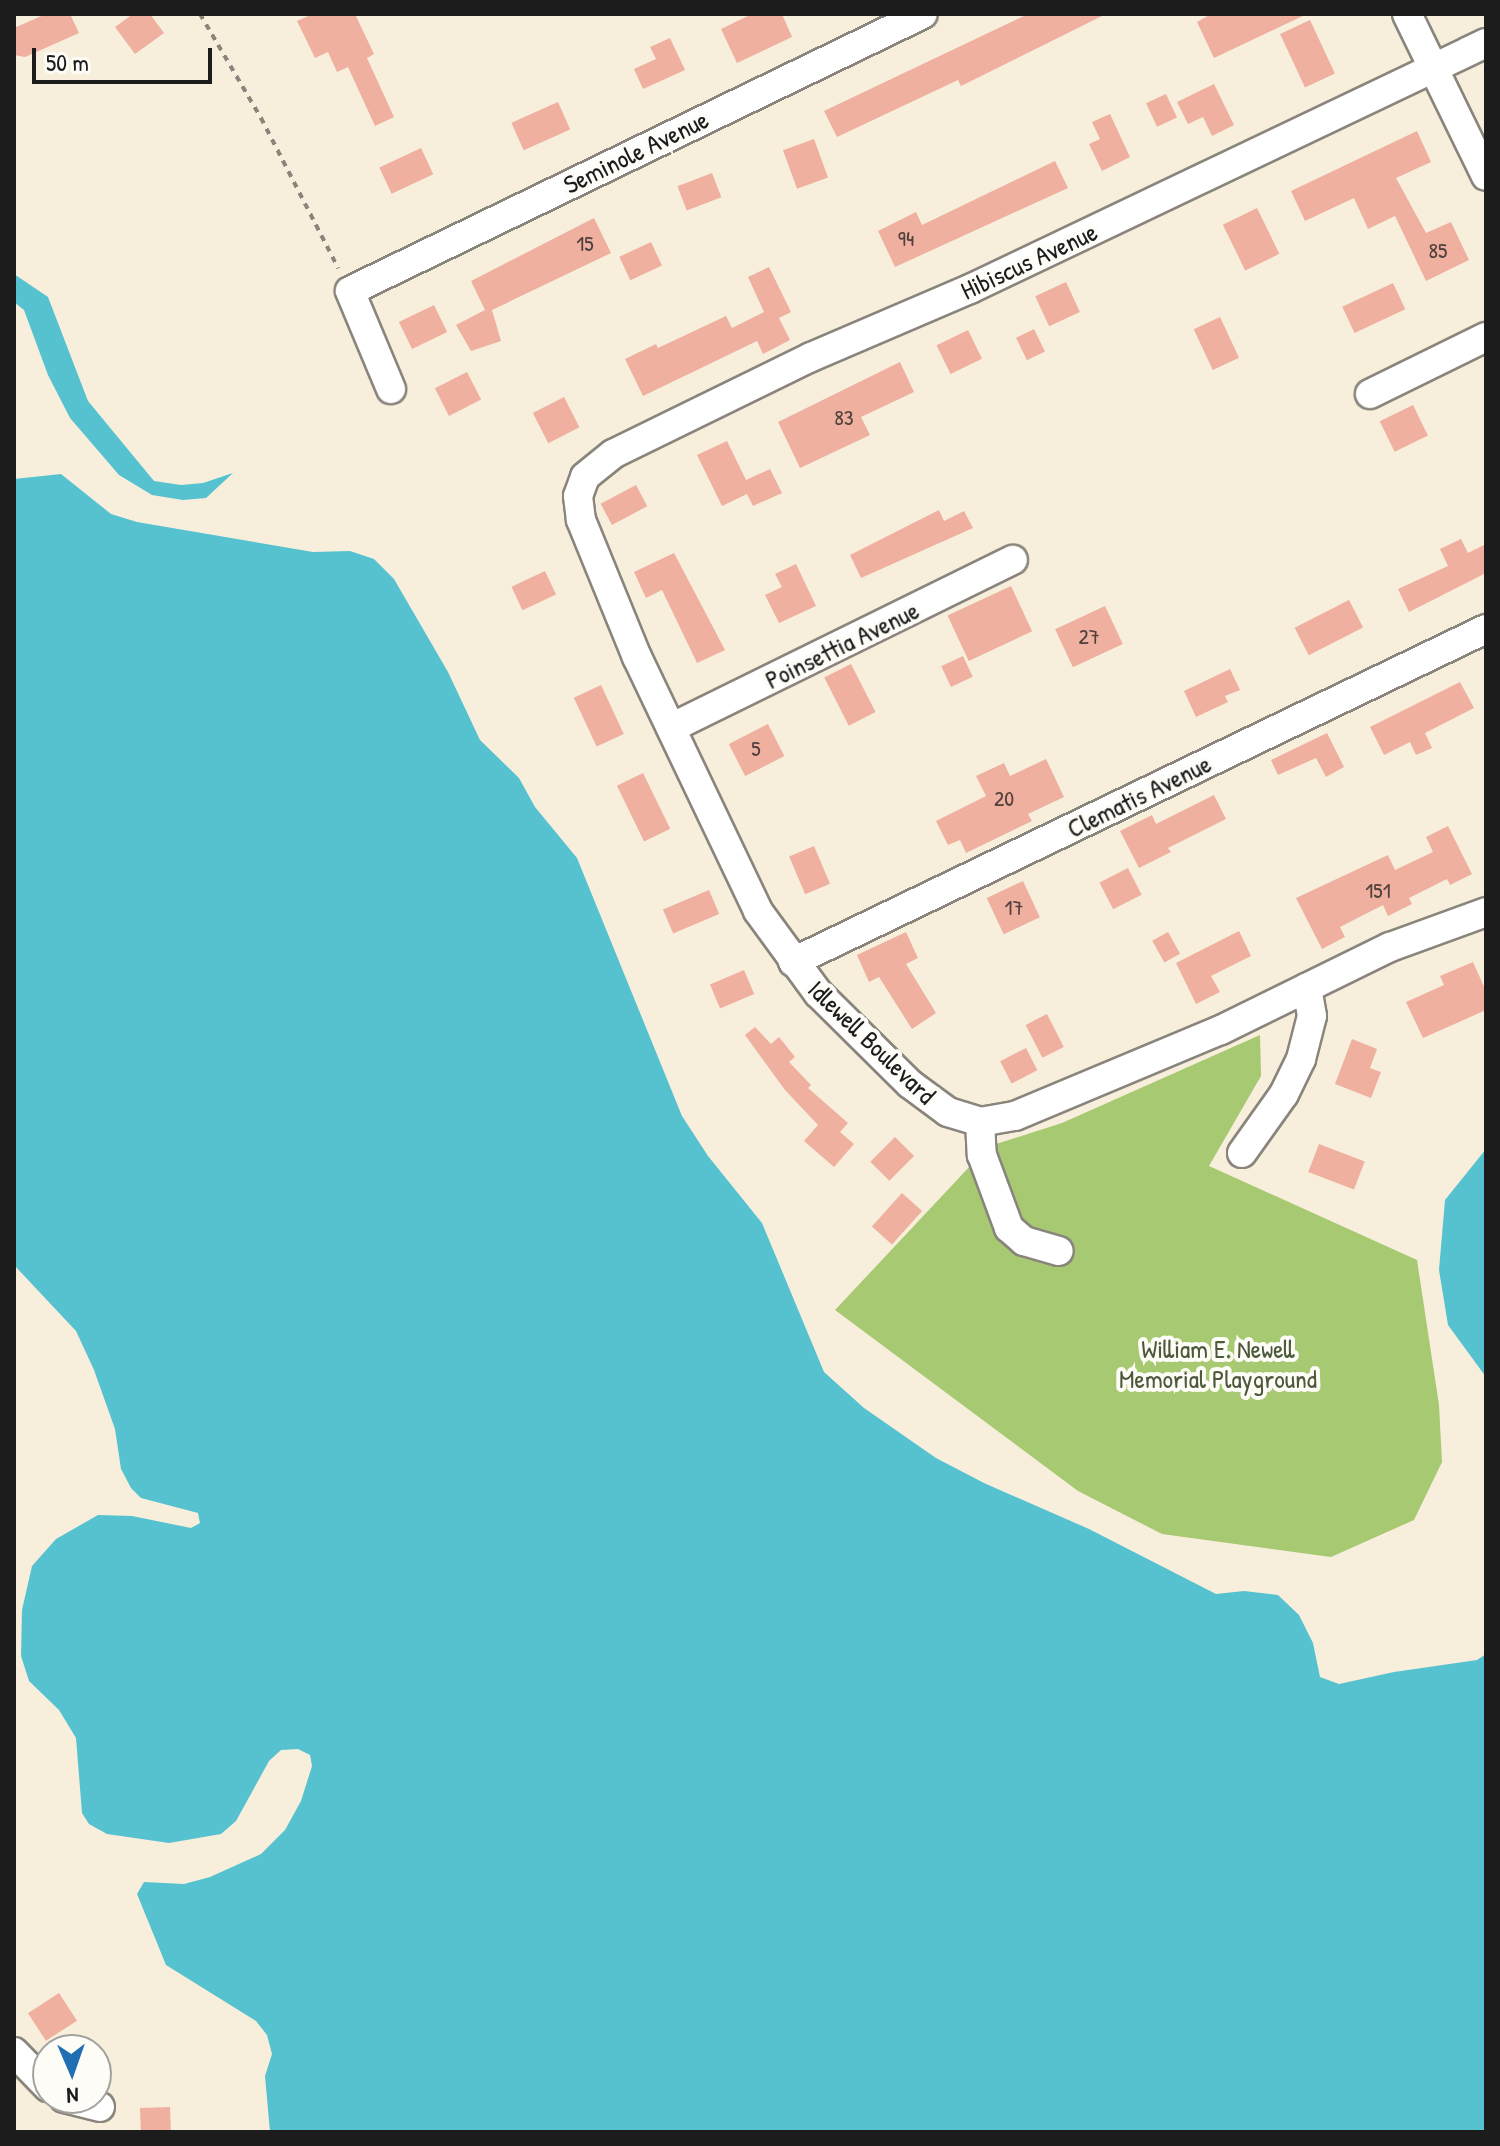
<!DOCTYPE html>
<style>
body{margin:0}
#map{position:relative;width:1500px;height:2146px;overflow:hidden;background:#f7eedc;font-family:"Patrick Hand",sans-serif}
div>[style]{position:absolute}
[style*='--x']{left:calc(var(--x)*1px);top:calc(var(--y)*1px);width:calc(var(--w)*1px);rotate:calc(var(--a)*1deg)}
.green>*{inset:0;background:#a6c972}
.water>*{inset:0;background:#56c2d0}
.building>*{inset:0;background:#efb0a0;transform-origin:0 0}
.path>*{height:4px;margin-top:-2px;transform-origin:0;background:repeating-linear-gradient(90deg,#8a857c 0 6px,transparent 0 12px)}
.roads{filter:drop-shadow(2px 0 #8a857c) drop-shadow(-2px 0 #8a857c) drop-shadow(0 2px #8a857c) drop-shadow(0 -2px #8a857c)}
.minor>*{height:28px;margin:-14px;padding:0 14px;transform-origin:14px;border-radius:14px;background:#fff}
span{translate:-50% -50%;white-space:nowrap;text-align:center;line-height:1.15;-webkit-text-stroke:8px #fdfcf7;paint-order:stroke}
.number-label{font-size:22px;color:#51413d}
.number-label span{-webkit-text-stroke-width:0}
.street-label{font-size:26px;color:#1c1c1c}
.park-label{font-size:26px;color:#4c593a}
.frame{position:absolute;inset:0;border:16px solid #1c1c1c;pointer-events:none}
.north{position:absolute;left:32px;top:2034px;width:80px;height:80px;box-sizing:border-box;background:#fdfcf7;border:2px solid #a3a29f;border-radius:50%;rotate:178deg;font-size:22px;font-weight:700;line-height:32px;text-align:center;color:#1c1c1c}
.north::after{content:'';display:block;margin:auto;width:28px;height:36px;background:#1f6fb2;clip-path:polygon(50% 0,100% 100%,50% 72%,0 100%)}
.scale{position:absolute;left:32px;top:48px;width:180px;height:36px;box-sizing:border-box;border:4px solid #1c1c1c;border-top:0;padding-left:10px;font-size:24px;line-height:28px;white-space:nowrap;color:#1c1c1c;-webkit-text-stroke:6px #fdfcf7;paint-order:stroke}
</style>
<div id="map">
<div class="green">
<i style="clip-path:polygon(1260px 1035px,1261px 1076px,1209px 1166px,1417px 1260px,1439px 1405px,1442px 1462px,1414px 1520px,1331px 1557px,1162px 1534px,1078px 1491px,835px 1310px,972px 1164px,968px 1153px,1062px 1123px)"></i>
</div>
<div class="water">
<i style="clip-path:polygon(14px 274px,48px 297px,88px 401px,154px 481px,181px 485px,203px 483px,233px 473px,206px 498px,183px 500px,152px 495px,119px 475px,70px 418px,48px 375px,24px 310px,14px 302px)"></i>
<i style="clip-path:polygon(61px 474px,111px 514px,137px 522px,313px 552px,350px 551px,374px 559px,394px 579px,448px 672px,480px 740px,519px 778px,535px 807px,577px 858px,682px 1116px,708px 1156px,762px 1223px,824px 1372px,864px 1408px,936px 1458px,984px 1483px,1089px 1529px,1216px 1594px,1244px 1591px,1278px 1595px,1299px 1615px,1313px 1643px,1320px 1677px,1339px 1684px,1394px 1672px,1477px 1660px,1486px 1654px,1486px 2132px,270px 2132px,265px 2076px,272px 2054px,267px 2035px,256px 2021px,166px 1965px,137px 1894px,144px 1882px,184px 1884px,210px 1877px,261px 1854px,285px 1830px,301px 1801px,312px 1766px,310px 1755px,298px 1749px,281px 1750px,269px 1761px,236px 1821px,221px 1834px,169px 1843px,107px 1834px,89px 1824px,82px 1813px,76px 1738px,59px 1710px,29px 1681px,21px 1656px,22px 1610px,32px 1566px,56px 1539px,98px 1515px,132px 1516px,191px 1528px,200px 1523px,198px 1513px,141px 1498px,131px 1488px,121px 1469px,115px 1429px,94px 1370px,76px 1331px,14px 1265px,14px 479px)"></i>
<i style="clip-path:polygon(1486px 1149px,1486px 1377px,1448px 1325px,1439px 1270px,1445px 1200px)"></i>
</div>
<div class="building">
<i style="clip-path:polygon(46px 14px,70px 14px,79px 33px,25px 57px,14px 55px,14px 28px)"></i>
<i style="clip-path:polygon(133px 14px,150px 14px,164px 33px,135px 54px,115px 27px)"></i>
<i style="clip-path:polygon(313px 14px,355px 14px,374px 54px,367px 58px,394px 117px,375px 126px,348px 67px,337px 72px,328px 52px,315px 58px,297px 21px)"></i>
<i style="clip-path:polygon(752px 14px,782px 14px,792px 37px,737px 63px,721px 29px)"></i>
<i style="clip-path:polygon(1028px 14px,1106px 14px,961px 86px,958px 80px,837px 137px,824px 111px)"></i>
<i style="clip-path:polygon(1211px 14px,1307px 14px,1214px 58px,1197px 22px)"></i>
<i style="left:1310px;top:20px;width:59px;height:33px;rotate:65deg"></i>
<i style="clip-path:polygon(670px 38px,685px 70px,643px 89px,634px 69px,656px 59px,650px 47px)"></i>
<i style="clip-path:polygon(1214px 84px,1234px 125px,1212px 136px,1203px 117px,1188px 124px,1177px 102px)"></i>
<i style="left:1166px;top:94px;width:26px;height:22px;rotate:65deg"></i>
<i style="left:558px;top:102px;width:30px;height:51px;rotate:66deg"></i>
<i style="clip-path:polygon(1110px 114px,1130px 157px,1102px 171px,1089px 144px,1100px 139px,1092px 122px)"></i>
<i style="clip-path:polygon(1417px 131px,1431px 162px,1396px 178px,1426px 233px,1451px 222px,1469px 260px,1426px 281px,1395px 216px,1368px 229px,1354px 198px,1305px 221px,1291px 191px)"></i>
<i style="left:814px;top:139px;width:41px;height:33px;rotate:70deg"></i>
<i style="left:421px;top:148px;width:29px;height:46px;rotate:65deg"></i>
<i style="clip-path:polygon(1055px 161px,1068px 188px,895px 267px,878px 231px,916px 212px,922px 225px)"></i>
<i style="left:712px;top:173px;width:26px;height:37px;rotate:69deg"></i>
<i style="left:1257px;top:208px;width:51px;height:38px;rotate:64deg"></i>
<i style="clip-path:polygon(594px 218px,611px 253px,492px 310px,501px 341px,471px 351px,456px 325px,485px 310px,471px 281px)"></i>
<i style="left:651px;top:242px;width:26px;height:35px;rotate:65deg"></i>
<i style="clip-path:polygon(769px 267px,791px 312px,779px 318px,790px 340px,763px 354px,757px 341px,643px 396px,625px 359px,656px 344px,658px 348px,726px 316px,732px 328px,764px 312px,748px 277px)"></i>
<i style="left:1066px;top:282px;width:33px;height:34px;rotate:65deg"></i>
<i style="left:1393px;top:283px;width:29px;height:56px;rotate:65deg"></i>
<i style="left:434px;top:305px;width:30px;height:39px;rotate:64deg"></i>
<i style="left:1220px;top:317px;width:45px;height:29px;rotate:65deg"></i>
<i style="left:1034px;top:329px;width:25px;height:20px;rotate:64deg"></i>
<i style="left:968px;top:330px;width:32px;height:35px;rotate:64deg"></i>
<i style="clip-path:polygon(900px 362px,914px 392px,861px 417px,870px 435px,800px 468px,778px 422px)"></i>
<i style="left:467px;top:372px;width:31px;height:36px;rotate:63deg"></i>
<i style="left:564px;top:397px;width:34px;height:35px;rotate:63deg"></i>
<i style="left:1413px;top:405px;width:34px;height:37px;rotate:64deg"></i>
<i style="clip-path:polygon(727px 441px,746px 480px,770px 469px,782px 493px,753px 506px,747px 494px,722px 506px,697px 455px)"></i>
<i style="left:636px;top:485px;width:24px;height:40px;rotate:62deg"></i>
<i style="clip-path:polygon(939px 510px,944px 521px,964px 511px,973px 528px,861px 578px,850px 555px)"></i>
<i style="clip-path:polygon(1461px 539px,1468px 553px,1486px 544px,1486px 573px,1409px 612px,1398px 589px,1448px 566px,1440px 549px)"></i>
<i style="clip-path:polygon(674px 553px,725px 650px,697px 663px,662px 590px,646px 598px,634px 572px)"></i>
<i style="clip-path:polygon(796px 564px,816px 606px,779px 623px,765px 595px,782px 587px,775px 574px)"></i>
<i style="left:545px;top:571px;width:26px;height:37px;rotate:65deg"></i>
<i style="left:1011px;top:586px;width:50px;height:70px;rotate:65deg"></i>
<i style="left:1349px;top:600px;width:31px;height:61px;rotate:63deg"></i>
<i style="left:1105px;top:606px;width:42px;height:55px;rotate:65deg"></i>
<i style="left:963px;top:656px;width:23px;height:24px;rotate:65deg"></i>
<i style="left:851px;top:664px;width:54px;height:30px;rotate:63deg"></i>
<i style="clip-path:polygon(1230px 669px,1240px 690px,1225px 696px,1228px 702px,1196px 717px,1184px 691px)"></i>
<i style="clip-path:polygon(1460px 682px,1474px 708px,1425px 733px,1432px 748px,1416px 755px,1410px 742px,1384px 755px,1370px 727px)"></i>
<i style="left:601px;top:685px;width:54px;height:30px;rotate:65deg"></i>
<i style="left:768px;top:724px;width:36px;height:44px;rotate:63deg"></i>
<i style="clip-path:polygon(1327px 733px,1344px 767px,1326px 777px,1316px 758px,1278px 775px,1271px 760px)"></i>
<i style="clip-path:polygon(1046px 759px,1064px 797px,1028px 814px,1032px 821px,966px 853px,960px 840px,948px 845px,936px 821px,986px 796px,976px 776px,1004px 763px,1010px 776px)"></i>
<i style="left:643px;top:773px;width:62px;height:29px;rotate:64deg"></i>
<i style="clip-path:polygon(1214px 795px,1226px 819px,1168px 848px,1171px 852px,1139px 868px,1120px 831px,1152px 815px,1156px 824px)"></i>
<i style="clip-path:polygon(1448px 826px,1472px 874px,1450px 885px,1447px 879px,1409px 898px,1412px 904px,1388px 916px,1383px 905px,1340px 927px,1345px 937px,1322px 949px,1296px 898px,1388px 855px,1395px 870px,1433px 852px,1426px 837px)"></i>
<i style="left:814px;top:846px;width:41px;height:27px;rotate:67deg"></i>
<i style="left:1128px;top:868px;width:30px;height:32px;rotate:63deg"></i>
<i style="left:1023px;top:881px;width:40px;height:40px;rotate:65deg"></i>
<i style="left:709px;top:890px;width:26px;height:50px;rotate:67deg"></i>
<i style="clip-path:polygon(1239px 931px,1251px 956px,1211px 976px,1220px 992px,1196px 1004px,1176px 963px)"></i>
<i style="clip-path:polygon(906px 932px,918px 958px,906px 964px,936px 1013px,912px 1029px,879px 977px,869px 982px,857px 955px)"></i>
<i style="left:1168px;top:932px;width:25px;height:18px;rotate:61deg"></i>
<i style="clip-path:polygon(1473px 962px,1486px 991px,1486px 1010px,1423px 1038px,1406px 1002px,1444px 985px,1440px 976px)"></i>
<i style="left:744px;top:970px;width:26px;height:37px;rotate:67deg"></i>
<i style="left:1047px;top:1014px;width:37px;height:24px;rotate:63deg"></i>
<i style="clip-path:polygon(755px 1027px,771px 1044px,779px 1037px,795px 1057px,789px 1062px,811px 1085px,808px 1088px,848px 1123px,840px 1132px,854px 1144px,834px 1167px,804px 1141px,818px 1125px,785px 1090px,745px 1035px)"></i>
<i style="clip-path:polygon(1352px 1039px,1377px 1049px,1370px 1068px,1381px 1072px,1371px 1098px,1335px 1084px)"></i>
<i style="left:1026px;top:1048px;width:25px;height:29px;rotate:63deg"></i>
<i style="left:895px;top:1137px;width:27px;height:35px;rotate:45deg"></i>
<i style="left:1319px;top:1144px;width:49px;height:30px;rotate:21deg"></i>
<i style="left:902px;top:1193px;width:27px;height:45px;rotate:42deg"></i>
<i style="left:59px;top:1993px;width:33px;height:37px;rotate:57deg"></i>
<i style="left:170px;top:2107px;width:25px;height:30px;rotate:88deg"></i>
</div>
<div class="path">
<i style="--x:200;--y:14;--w:121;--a:59.6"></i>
<i style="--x:261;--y:118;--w:169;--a:62.8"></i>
</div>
<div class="roads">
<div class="minor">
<i style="--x:1407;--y:14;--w:180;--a:64"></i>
<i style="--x:1486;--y:43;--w:572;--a:154.51"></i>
<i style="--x:970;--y:289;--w:173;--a:156.8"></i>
<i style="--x:811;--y:357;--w:220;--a:153.9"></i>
<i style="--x:613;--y:454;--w:36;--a:141"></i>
<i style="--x:585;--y:477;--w:20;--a:110"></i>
<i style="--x:578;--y:496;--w:24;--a:83"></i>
<i style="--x:581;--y:520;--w:148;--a:67.8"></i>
<i style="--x:637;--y:657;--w:281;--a:64.5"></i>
<i style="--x:758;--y:911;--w:102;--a:53.8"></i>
<i style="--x:818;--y:993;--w:129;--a:44.7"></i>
<i style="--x:910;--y:1084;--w:47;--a:36.4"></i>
<i style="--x:948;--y:1112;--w:34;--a:17"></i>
<i style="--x:980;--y:1122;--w:36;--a:-10"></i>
<i style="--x:1015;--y:1116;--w:223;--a:-22.7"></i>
<i style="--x:1221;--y:1030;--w:188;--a:-26.2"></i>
<i style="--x:1390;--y:947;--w:102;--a:-20"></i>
<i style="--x:391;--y:389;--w:106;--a:-112.7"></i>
<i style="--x:350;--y:291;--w:636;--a:-25.8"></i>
<i style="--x:1370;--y:394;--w:129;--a:-26.2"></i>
<i style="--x:671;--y:728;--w:381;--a:-26.2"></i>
<i style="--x:793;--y:962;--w:769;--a:-25.67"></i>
<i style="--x:980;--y:1122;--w:33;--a:87"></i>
<i style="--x:982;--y:1155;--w:78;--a:69.7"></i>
<i style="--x:1009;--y:1228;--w:20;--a:41"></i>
<i style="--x:1024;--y:1241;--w:36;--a:16"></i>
<i style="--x:1242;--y:1153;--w:72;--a:-54.6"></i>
<i style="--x:1284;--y:1094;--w:39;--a:-64"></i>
<i style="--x:1301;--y:1059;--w:44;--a:-75.7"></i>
<i style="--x:1312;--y:1016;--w:29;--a:-100"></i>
<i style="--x:14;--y:2052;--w:49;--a:45.8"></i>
<i style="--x:64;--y:2098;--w:37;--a:14"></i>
</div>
</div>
<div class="number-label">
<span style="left:906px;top:239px">94</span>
<span style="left:585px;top:244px">15</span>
<span style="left:1438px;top:251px">85</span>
<span style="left:844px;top:418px">83</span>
<span style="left:1089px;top:637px">27</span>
<span style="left:756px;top:749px">5</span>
<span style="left:1004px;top:799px">20</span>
<span style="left:1378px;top:891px">151</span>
<span style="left:1014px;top:908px">17</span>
</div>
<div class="street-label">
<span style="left:636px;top:152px;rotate:-26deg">Seminole Avenue</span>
<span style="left:1029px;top:261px;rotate:-25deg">Hibiscus Avenue</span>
<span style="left:842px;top:645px;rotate:-26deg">Poinsettia Avenue</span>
<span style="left:1139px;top:796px;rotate:-26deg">Clematis Avenue</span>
<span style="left:872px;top:1042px;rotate:44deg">Idlewell Boulevard</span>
</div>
<div class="park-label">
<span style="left:1218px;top:1364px">William E. Newell<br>Memorial Playground</span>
</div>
<div class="frame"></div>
<div class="north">N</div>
<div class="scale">50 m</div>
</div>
